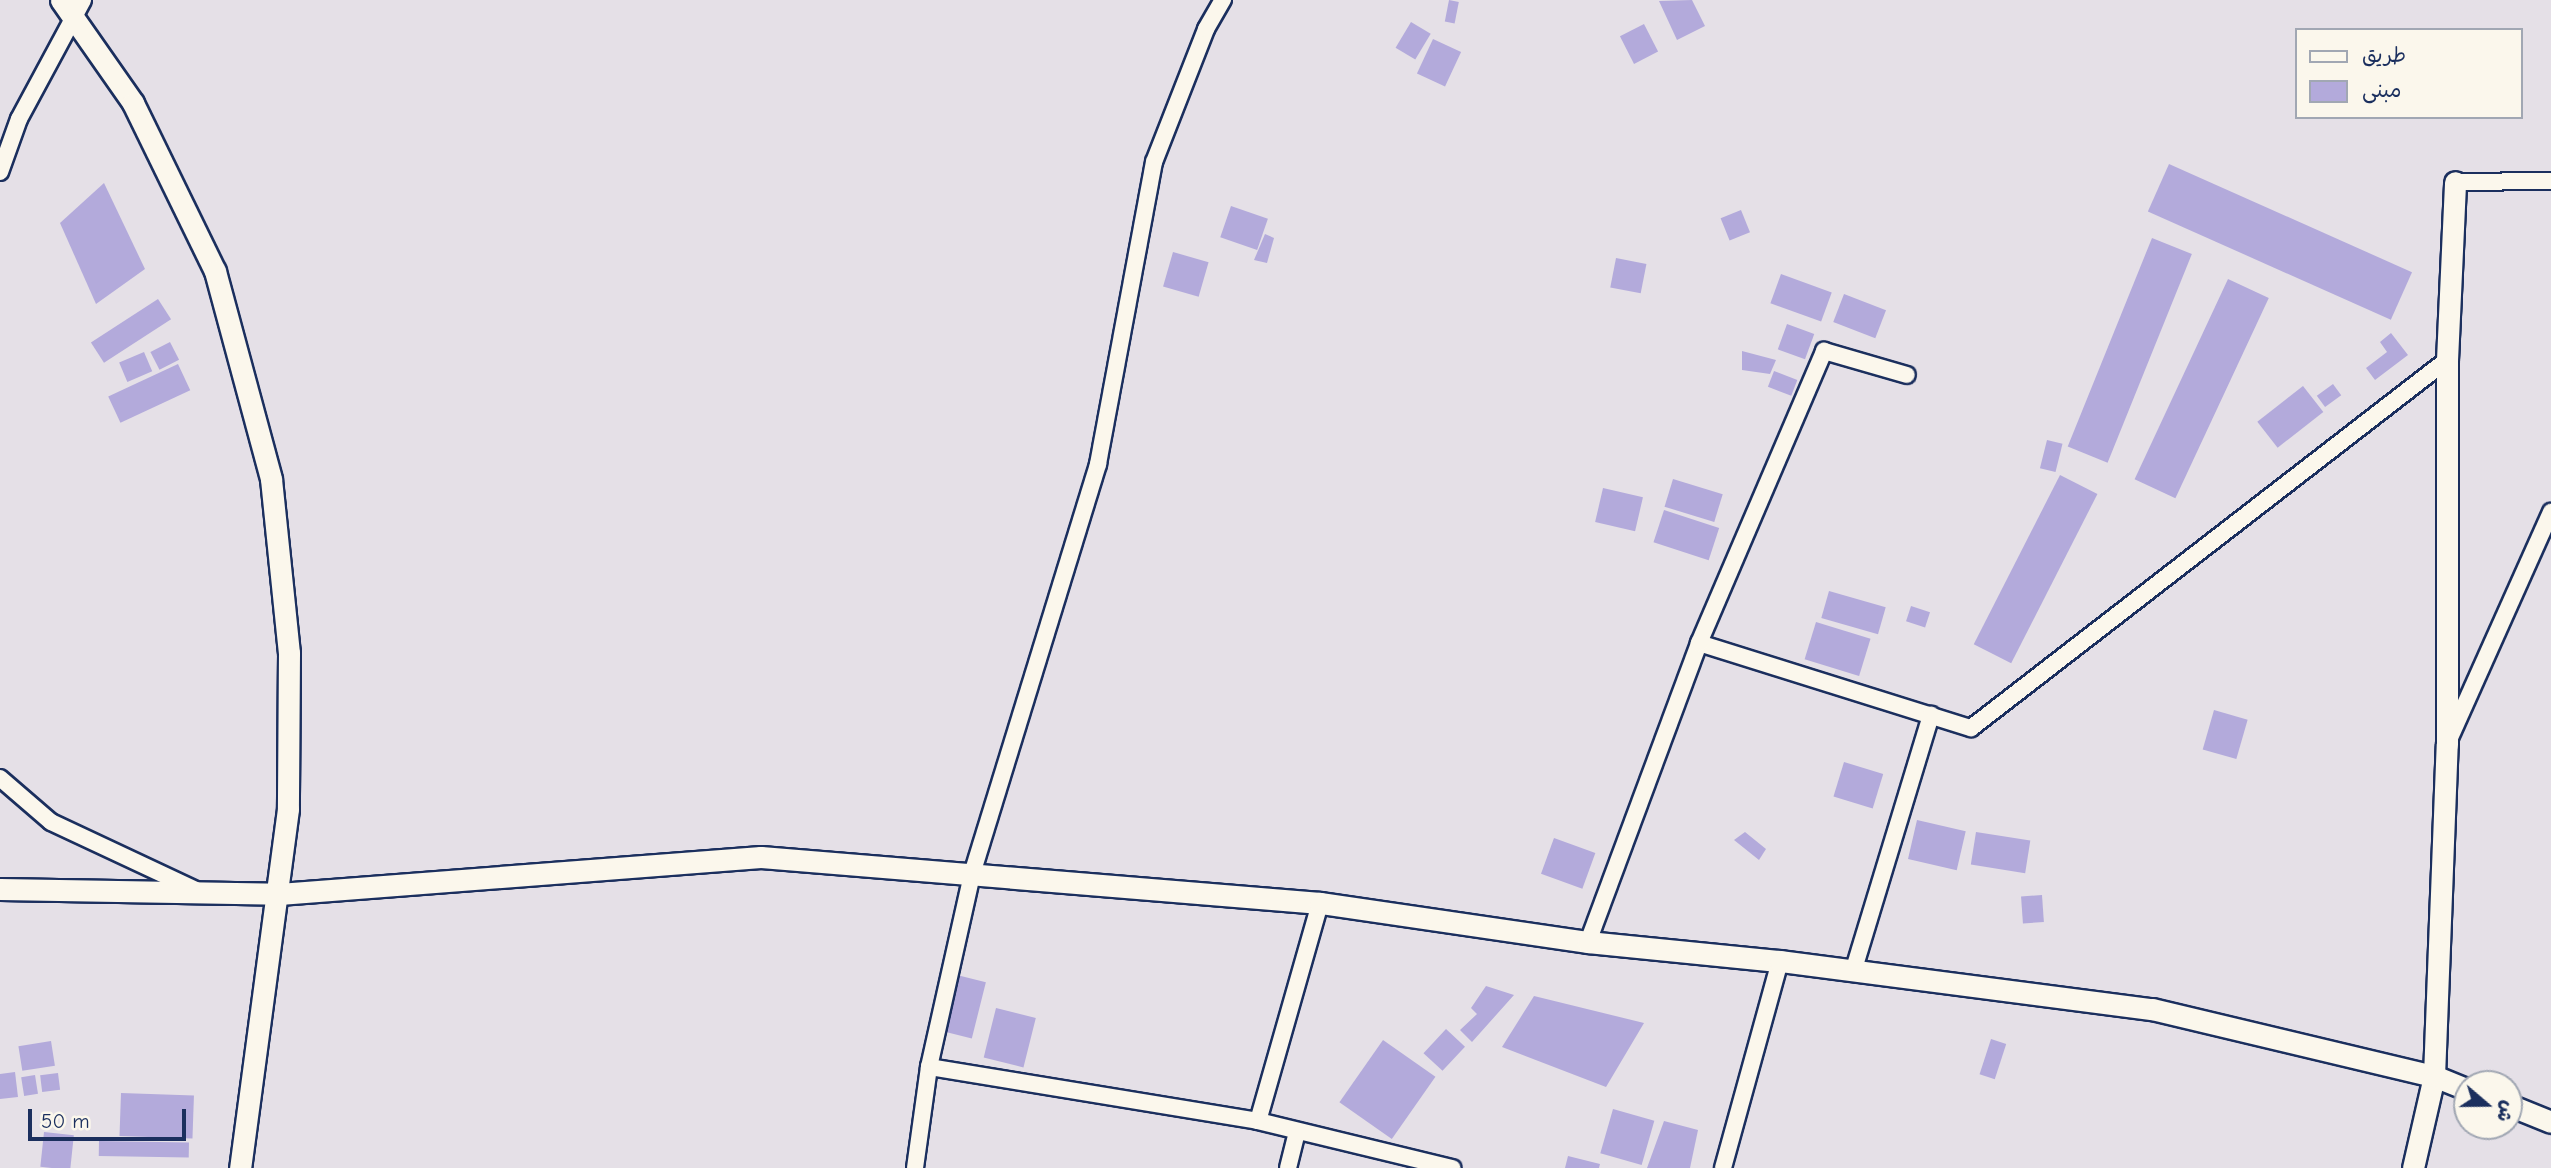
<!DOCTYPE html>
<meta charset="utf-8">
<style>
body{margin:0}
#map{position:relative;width:2551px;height:1168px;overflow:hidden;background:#e5e0e7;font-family:"Comic Neue","Playpen Sans Arabic",sans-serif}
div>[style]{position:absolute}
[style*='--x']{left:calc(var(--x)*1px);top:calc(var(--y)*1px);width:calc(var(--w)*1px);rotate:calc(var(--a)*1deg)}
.building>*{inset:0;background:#b3aadb;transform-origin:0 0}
.roads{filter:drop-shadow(2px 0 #1b2f5e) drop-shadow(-2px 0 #1b2f5e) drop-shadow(0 2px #1b2f5e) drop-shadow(0 -2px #1b2f5e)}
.minor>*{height:16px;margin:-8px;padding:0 8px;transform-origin:8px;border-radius:8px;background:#fbf7ec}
.tertiary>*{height:21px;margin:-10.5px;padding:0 10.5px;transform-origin:10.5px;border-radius:10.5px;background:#fbf7ec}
span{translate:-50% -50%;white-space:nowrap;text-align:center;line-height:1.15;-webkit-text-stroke:6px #fbf7ec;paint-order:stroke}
.legend{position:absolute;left:2295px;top:28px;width:228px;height:91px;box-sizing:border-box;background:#fbf7ec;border:2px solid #a1a7b3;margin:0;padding:9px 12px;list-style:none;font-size:21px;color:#1b2f5e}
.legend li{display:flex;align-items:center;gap:14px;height:35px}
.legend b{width:35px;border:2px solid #a1a7b3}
.north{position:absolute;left:2453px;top:1070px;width:70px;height:70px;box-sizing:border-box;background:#fbf7ec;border:2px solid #a1a7b3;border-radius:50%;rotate:110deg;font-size:19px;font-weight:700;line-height:28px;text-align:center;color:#1b2f5e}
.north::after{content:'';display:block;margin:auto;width:24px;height:32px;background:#1b2f5e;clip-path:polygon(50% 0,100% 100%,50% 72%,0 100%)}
.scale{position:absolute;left:28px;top:1109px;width:158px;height:32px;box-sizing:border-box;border:4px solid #1b2f5e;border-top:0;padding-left:9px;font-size:21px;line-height:24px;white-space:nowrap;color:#1b2f5e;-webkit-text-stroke:5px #fbf7ec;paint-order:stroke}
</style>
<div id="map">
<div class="building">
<i style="left:1449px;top:0;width:10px;height:22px;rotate:11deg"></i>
<i style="clip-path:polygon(1692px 0,1705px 26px,1677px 40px,1659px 1px)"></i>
<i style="left:1411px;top:22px;width:23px;height:30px;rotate:31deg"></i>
<i style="left:1644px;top:24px;width:31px;height:27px;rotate:63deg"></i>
<i style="left:1433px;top:39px;width:31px;height:38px;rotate:25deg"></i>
<i style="left:2169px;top:164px;width:266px;height:52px;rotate:24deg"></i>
<i style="clip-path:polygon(104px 183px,145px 269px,96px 304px,60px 223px)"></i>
<i style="left:1231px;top:206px;width:39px;height:33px;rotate:19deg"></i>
<i style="left:1741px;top:210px;width:24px;height:22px;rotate:68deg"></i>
<i style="clip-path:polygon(1265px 234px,1274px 238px,1267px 263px,1254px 260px)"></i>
<i style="left:2152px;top:238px;width:43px;height:225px;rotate:22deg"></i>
<i style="left:1173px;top:252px;width:37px;height:36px;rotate:16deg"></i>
<i style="left:1616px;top:258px;width:31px;height:30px;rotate:11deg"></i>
<i style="left:1781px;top:274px;width:54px;height:31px;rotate:20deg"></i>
<i style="left:2228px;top:279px;width:45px;height:221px;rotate:25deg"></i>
<i style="left:1844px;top:294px;width:45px;height:30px;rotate:21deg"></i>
<i style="left:158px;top:299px;width:24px;height:80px;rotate:57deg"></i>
<i style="left:1787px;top:324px;width:29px;height:27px;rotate:20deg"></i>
<i style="clip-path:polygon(2391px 333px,2408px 355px,2375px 380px,2366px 368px,2387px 352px,2380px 342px)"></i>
<i style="left:170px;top:342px;width:20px;height:22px;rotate:63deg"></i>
<i style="clip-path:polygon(1742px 351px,1776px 360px,1770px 374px,1742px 370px)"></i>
<i style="left:144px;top:352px;width:21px;height:27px;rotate:67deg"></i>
<i style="left:178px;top:364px;width:29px;height:77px;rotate:65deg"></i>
<i style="left:1774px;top:371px;width:25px;height:17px;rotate:21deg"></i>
<i style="left:2333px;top:384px;width:14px;height:20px;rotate:54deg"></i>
<i style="left:2303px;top:386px;width:33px;height:58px;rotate:52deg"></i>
<i style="left:2047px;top:440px;width:16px;height:29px;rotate:14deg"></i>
<i style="left:2060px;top:475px;width:42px;height:190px;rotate:27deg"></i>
<i style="left:1673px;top:479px;width:52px;height:29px;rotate:17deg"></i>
<i style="left:1603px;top:488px;width:41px;height:35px;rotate:13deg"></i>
<i style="left:1664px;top:510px;width:58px;height:34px;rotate:18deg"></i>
<i style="left:1829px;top:591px;width:59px;height:28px;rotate:16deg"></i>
<i style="left:1911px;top:606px;width:20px;height:16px;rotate:18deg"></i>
<i style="left:1816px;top:622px;width:57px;height:39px;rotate:17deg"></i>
<i style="left:2214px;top:710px;width:35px;height:41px;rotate:16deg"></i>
<i style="left:1844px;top:762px;width:41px;height:36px;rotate:17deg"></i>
<i style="left:1917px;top:820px;width:50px;height:40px;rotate:13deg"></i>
<i style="clip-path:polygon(1745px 832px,1766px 849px,1759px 860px,1734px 840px)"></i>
<i style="left:1976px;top:832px;width:55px;height:33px;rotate:9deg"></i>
<i style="left:1554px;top:838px;width:44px;height:38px;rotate:20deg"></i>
<i style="left:2042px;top:895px;width:27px;height:21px;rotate:86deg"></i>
<i style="left:949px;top:973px;width:38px;height:58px;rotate:14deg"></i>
<i style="clip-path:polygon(1486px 986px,1514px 995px,1472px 1042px,1460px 1030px,1477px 1014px,1471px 1008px)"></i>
<i style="clip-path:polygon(1534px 996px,1644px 1023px,1606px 1087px,1502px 1047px)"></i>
<i style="left:996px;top:1008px;width:41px;height:51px;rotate:14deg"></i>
<i style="left:1446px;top:1029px;width:26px;height:33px;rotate:43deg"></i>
<i style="left:1991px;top:1039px;width:16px;height:37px;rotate:18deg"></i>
<i style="left:1383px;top:1040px;width:64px;height:76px;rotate:35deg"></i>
<i style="left:51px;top:1041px;width:25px;height:33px;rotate:81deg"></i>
<i style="clip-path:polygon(15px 1072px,18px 1097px,0 1099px,0 1074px)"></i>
<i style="left:58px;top:1073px;width:17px;height:18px;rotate:83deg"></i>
<i style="left:35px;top:1075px;width:19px;height:14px;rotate:81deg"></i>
<i style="left:121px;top:1093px;width:73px;height:43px;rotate:2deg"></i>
<i style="left:1613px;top:1109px;width:43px;height:46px;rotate:16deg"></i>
<i style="clip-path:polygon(1664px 1121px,1698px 1130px,1690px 1168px,1647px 1168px)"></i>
<i style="left:44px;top:1132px;width:30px;height:35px;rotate:6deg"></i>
<i style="left:99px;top:1141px;width:90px;height:15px;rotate:1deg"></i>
<i style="clip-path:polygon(1568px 1156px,1600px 1164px,1599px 1168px,1565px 1168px)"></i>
</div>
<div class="roads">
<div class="minor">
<i style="--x:0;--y:172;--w:56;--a:-70.3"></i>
<i style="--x:19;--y:119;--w:135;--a:-61.7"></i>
<i style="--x:2455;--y:182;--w:96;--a:-0.6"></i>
<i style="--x:1699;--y:643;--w:285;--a:17.4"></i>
<i style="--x:1971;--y:728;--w:602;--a:-37.71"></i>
<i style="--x:2449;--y:740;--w:250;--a:-65.9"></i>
<i style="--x:0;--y:778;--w:67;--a:40.8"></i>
<i style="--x:51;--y:822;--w:160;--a:25.1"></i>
<i style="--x:1588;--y:942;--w:319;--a:-69.6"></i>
<i style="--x:1699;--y:643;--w:318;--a:-66.8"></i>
<i style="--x:1824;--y:351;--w:86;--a:16.1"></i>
<i style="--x:1853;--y:972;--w:269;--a:-73.1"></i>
<i style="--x:929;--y:1067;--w:333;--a:9.3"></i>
<i style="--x:1258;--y:1121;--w:200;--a:13.6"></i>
<i style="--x:1258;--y:1121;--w:227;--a:-74.1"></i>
<i style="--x:915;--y:1168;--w:102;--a:-82.1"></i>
<i style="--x:929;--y:1067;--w:198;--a:-77.4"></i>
<i style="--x:972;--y:874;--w:429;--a:-72.9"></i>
<i style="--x:1098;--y:464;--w:307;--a:-79.5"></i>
<i style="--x:1154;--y:162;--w:143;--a:-68.6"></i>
<i style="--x:1206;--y:29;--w:34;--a:-60"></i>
<i style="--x:1288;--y:1168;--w:37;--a:-76"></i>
<i style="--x:1723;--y:1168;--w:215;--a:-74.6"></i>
</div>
<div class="tertiary">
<i style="--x:61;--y:0;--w:126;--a:55"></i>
<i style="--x:133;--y:103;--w:187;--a:64"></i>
<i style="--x:215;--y:271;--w:215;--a:74.9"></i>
<i style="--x:271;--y:479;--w:175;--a:84.1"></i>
<i style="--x:289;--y:653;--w:156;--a:90.4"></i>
<i style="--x:288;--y:809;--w:362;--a:97.6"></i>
<i style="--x:0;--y:889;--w:279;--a:1"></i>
<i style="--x:279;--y:894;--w:483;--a:-4.4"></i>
<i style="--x:761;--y:857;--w:561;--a:4.7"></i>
<i style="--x:1320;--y:903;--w:271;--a:8.3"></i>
<i style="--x:1588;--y:942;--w:193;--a:5.7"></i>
<i style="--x:1780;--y:961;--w:375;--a:7.4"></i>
<i style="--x:2152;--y:1009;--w:290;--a:13.4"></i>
<i style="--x:2434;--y:1076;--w:35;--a:22"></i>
<i style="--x:2509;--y:1105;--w:45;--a:22"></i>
<i style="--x:2413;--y:1168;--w:94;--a:-77.1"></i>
<i style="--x:2434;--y:1076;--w:332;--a:-87.8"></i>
<i style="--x:2447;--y:744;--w:384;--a:-90"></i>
<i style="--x:2447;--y:360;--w:178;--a:-87.4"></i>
</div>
</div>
<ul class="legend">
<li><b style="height:9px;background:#fbf7ec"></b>طريق</li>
<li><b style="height:19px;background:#b3aadb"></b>مبنى</li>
</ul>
<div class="north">ش</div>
<div class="scale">50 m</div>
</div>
